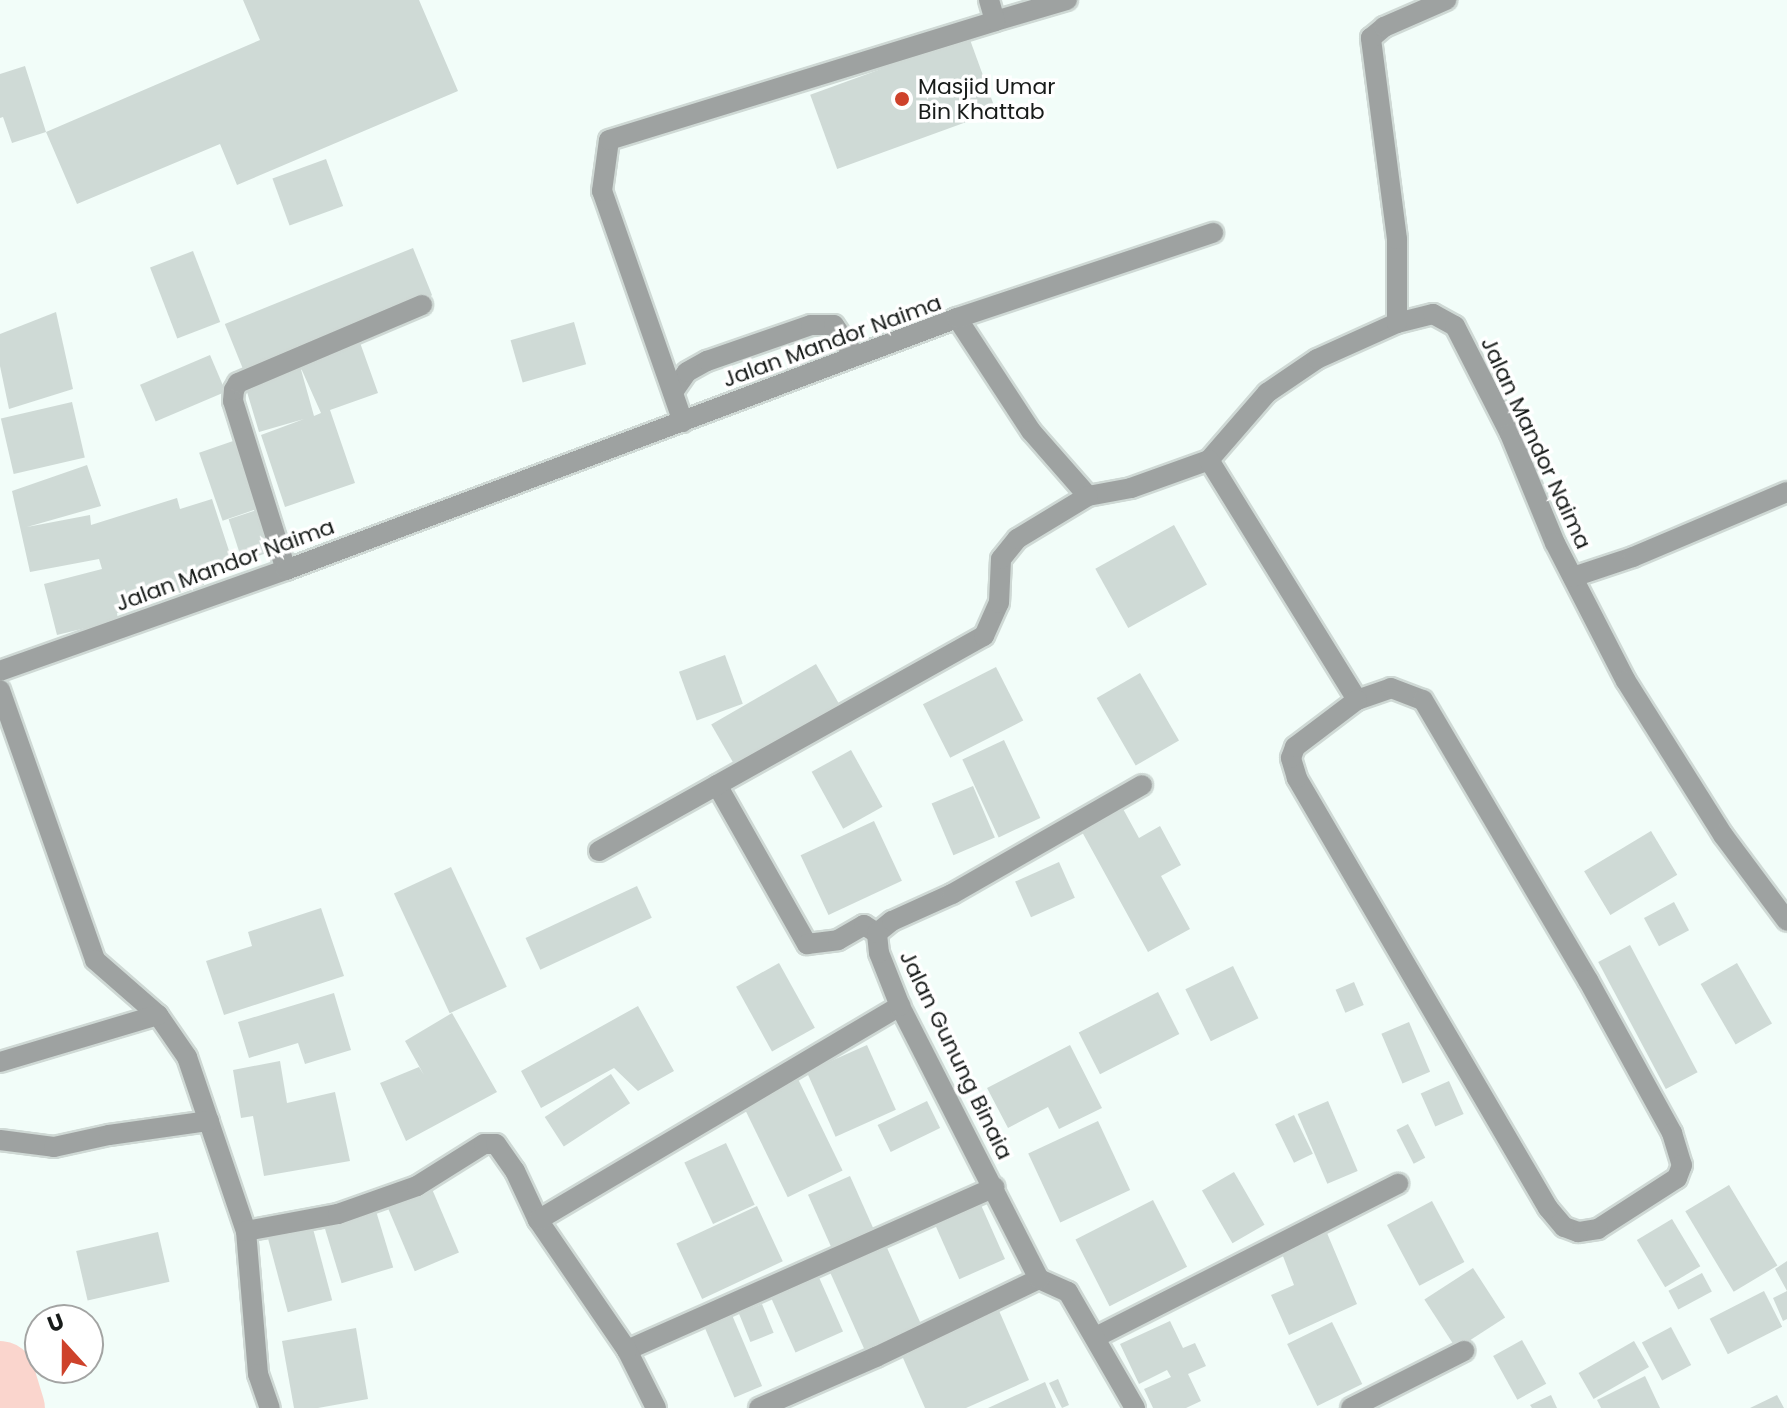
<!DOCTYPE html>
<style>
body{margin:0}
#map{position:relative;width:1787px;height:1408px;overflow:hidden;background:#f2fdf9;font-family:Poppins,sans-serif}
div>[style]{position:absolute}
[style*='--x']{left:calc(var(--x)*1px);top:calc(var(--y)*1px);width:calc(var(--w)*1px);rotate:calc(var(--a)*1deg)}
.river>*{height:70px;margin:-35px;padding:0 35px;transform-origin:35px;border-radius:35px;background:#fad5cd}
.building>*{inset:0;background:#cfdad6;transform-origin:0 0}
.roads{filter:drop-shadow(2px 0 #cfd9d5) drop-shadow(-2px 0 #cfd9d5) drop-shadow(0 2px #cfd9d5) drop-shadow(0 -2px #cfd9d5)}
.minor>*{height:20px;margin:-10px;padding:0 10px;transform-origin:10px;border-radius:10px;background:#9ea2a1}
.dots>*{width:22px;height:22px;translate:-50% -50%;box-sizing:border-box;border:4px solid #fff;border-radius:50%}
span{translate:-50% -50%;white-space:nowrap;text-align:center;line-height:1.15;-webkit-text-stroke:7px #fff;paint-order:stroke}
.poi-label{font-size:22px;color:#181c1a}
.left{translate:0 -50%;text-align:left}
.street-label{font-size:22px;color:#181c1a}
.north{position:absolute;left:24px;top:1304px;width:80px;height:80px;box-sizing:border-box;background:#fff;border:2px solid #a3a4a3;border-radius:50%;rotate:339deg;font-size:22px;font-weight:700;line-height:32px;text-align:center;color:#181c1a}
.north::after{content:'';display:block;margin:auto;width:28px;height:36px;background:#ce422b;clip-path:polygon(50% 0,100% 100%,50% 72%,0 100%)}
</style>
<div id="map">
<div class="river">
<i style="--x:0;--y:1376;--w:34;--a:73"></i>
</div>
<div class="building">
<i style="clip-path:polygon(243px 0,419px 0,458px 91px,237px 185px,220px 144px,77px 204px,46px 132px,12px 143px,3px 117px,0 118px,0 74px,25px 66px,46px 132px,260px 40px)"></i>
<i style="left:969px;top:37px;width:79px;height:169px;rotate:70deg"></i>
<i style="left:326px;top:159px;width:50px;height:57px;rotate:70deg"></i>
<i style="left:413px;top:248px;width:51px;height:203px;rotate:68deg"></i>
<i style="left:193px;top:251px;width:76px;height:46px;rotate:69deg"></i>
<i style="clip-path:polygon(56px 312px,73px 389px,9px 409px,0 366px,0 334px)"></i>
<i style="left:574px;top:322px;width:44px;height:66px;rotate:74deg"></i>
<i style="clip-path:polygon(358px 337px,378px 393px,330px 410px,355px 483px,285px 507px,261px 435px,304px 419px,259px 432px,244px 382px,300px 366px,314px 416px,321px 413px,300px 366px)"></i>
<i style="left:210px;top:355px;width:40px;height:76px;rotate:67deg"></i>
<i style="left:72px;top:402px;width:57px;height:73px;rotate:77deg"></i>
<i style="left:236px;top:440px;width:72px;height:39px;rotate:71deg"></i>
<i style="clip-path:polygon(87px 465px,101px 506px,27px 527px,90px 515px,91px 525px,177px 498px,180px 509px,212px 499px,232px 560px,199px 570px,204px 585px,117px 613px,118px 620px,57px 635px,44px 584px,102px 569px,99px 559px,30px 572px,12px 491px)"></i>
<i style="left:260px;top:509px;width:44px;height:33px;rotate:72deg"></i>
<i style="left:1174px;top:525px;width:68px;height:90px;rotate:61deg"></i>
<i style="left:725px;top:655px;width:52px;height:49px;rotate:70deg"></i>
<i style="left:816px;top:664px;width:48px;height:121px;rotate:60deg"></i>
<i style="left:996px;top:667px;width:60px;height:82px;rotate:63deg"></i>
<i style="left:1140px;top:673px;width:78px;height:50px;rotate:60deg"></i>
<i style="left:1004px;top:740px;width:86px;height:46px;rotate:65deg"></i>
<i style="left:851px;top:750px;width:65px;height:45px;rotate:61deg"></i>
<i style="left:973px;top:786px;width:56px;height:45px;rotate:67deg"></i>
<i style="clip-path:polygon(1122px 807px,1139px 838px,1160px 826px,1181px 865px,1161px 876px,1190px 929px,1148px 952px,1081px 830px)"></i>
<i style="left:874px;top:821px;width:66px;height:81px;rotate:65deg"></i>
<i style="left:1651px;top:831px;width:51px;height:78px;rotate:59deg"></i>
<i style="left:1059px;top:862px;width:39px;height:48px;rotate:66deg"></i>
<i style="left:451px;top:867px;width:132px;height:63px;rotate:65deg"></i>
<i style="left:637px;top:886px;width:35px;height:123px;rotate:65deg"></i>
<i style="left:1674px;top:902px;width:32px;height:34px;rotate:62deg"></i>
<i style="clip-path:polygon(321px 908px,344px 976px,224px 1015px,206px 961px,252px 946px,248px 932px)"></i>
<i style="left:1630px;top:945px;width:144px;height:36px;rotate:62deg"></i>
<i style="left:779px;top:963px;width:74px;height:49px;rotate:61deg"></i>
<i style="left:1737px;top:963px;width:70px;height:42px;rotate:60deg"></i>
<i style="left:1233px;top:966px;width:58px;height:53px;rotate:64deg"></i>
<i style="left:1354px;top:982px;width:25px;height:20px;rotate:67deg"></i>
<i style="left:1158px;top:992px;width:47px;height:89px;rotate:63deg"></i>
<i style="clip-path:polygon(334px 993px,351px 1050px,305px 1064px,298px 1043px,249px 1058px,238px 1022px)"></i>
<i style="clip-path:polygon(638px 1006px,674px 1071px,638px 1091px,614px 1068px,541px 1108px,521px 1071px)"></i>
<i style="clip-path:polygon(452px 1013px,497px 1092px,406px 1141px,380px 1083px,419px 1067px,424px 1075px,405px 1041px)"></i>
<i style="left:1409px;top:1022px;width:54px;height:30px;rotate:67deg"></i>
<i style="left:867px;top:1045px;width:71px;height:66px;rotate:66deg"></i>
<i style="clip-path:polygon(1070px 1045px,1102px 1108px,1059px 1129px,1048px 1107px,1008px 1128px,987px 1088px)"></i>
<i style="clip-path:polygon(280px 1061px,287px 1103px,335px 1092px,350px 1161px,264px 1176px,253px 1116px,241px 1118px,233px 1070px)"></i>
<i style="left:611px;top:1074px;width:35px;height:79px;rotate:57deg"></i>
<i style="left:797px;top:1077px;width:104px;height:61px;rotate:64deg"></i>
<i style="left:1449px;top:1081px;width:36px;height:31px;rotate:66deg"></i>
<i style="left:927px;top:1101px;width:30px;height:55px;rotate:64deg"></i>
<i style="left:1328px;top:1101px;width:76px;height:33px;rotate:67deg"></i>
<i style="left:1294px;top:1115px;width:43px;height:21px;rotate:64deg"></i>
<i style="left:1098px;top:1121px;width:76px;height:77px;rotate:65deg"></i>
<i style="left:1408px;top:1124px;width:38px;height:13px;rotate:63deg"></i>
<i style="left:726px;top:1143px;width:68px;height:46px;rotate:65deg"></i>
<i style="left:1234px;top:1172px;width:61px;height:37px;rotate:60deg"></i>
<i style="left:850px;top:1176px;width:58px;height:46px;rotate:66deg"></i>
<i style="left:1729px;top:1185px;width:94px;height:51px;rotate:59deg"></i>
<i style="left:432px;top:1189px;width:69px;height:48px;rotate:67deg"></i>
<i style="left:1153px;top:1200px;width:75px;height:87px;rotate:63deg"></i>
<i style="left:1432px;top:1201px;width:69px;height:51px;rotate:62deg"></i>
<i style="left:981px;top:1205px;width:59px;height:50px;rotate:66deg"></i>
<i style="left:757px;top:1206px;width:61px;height:89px;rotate:65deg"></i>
<i style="left:376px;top:1211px;width:59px;height:54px;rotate:73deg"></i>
<i style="left:1672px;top:1219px;width:55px;height:41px;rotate:59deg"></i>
<i style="left:312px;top:1225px;width:78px;height:46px;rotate:75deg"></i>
<i style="left:158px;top:1232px;width:51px;height:84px;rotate:77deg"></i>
<i style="clip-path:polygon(1327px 1233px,1357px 1304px,1289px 1335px,1271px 1295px,1294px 1285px,1281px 1251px)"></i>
<i style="left:884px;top:1241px;width:91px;height:62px;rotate:66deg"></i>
<i style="clip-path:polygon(1787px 1261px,1787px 1319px,1783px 1321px,1773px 1298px,1787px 1291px,1775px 1269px)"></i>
<i style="left:1473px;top:1268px;width:59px;height:58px;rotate:57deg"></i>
<i style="left:817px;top:1273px;width:64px;height:52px;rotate:66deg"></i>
<i style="left:1702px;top:1273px;width:21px;height:38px;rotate:62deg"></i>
<i style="left:1764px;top:1291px;width:40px;height:61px;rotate:63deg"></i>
<i style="left:762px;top:1304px;width:31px;height:25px;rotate:68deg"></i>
<i style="clip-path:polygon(997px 1306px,1029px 1380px,966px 1408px,925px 1408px,899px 1349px)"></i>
<i style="left:732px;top:1315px;width:77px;height:30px;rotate:67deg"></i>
<i style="clip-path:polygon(1170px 1321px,1183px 1348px,1195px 1343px,1206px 1366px,1188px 1374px,1201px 1401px,1186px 1408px,1153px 1408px,1144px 1389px,1171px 1377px,1167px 1370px,1139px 1384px,1120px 1344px)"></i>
<i style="left:1332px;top:1322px;width:69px;height:50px;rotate:64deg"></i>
<i style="left:1671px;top:1327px;width:43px;height:33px;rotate:62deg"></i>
<i style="clip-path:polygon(356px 1328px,368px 1399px,318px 1408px,294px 1408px,282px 1341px)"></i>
<i style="left:1522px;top:1340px;width:50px;height:33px;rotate:61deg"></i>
<i style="left:1634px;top:1341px;width:30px;height:64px;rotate:60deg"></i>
<i style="clip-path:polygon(1645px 1376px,1660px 1408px,1601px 1408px,1597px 1400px)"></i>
<i style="clip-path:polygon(1058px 1379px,1069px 1405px,1062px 1408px,1049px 1383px)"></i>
<i style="clip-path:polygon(1045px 1382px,1056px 1408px,988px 1408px)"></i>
<i style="clip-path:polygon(1551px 1395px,1557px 1408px,1532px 1408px,1530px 1405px)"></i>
<i style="clip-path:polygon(1777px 1395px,1784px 1408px,1750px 1408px)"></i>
</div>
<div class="roads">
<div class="minor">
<i style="--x:995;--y:21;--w:75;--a:-16.3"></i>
<i style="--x:957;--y:318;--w:135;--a:56.8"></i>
<i style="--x:1031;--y:431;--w:86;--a:48.8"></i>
<i style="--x:1088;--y:496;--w:44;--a:-10.5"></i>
<i style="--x:1131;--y:488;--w:83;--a:-19.7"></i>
<i style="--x:1209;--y:460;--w:89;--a:-49.1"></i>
<i style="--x:1267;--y:393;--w:60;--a:-34.2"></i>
<i style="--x:1317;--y:359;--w:88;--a:-24.2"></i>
<i style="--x:1397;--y:323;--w:37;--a:-14"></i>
<i style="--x:1433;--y:314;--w:25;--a:29"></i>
<i style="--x:1455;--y:326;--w:121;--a:63"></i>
<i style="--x:1510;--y:434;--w:118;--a:67.6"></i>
<i style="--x:1555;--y:543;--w:155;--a:62.8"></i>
<i style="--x:1626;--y:681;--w:182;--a:57.8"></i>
<i style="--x:1723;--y:835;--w:107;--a:53.3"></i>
<i style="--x:1397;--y:323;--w:84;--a:-90"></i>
<i style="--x:1397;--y:239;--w:203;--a:-97.4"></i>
<i style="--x:1371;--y:38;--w:17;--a:-40"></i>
<i style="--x:1384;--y:27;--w:68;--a:-23.5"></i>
<i style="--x:673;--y:392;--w:24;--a:-55"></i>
<i style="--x:687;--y:372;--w:23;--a:-29"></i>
<i style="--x:707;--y:361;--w:110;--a:-19.1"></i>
<i style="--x:811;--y:325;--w:23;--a:0"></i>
<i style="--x:834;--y:325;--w:36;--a:56"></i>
<i style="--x:683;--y:422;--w:245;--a:-109.3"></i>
<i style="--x:602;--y:191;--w:51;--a:-82.2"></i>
<i style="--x:609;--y:140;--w:404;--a:-17.1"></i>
<i style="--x:995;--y:21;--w:22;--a:-106"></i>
<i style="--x:1209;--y:460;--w:282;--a:58.3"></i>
<i style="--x:1357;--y:700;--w:36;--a:-19"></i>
<i style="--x:1391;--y:688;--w:34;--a:21"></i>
<i style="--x:1423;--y:700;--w:325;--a:59.5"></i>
<i style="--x:1588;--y:980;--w:175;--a:61.2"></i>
<i style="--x:1672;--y:1133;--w:34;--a:73"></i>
<i style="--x:1682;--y:1165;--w:14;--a:111"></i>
<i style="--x:1677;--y:1178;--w:94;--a:147.2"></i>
<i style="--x:1598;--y:1229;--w:20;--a:171"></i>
<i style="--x:1578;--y:1232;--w:15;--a:-160"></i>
<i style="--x:1564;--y:1227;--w:25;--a:-130"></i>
<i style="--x:1548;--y:1208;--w:498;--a:-120.3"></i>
<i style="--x:1297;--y:778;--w:21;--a:-107"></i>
<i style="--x:1291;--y:758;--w:12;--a:-70"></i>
<i style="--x:1295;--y:747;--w:78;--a:-37.2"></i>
<i style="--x:286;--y:570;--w:177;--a:-107.4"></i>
<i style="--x:233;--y:401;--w:11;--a:-85"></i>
<i style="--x:234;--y:390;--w:8;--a:-60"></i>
<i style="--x:238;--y:383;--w:200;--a:-23"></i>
<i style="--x:1573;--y:577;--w:63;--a:-18.4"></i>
<i style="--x:1633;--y:557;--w:167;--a:-22.9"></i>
<i style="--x:0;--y:671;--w:303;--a:-19.5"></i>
<i style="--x:286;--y:570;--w:717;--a:-20.58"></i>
<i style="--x:957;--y:318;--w:270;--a:-18.4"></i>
<i style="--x:0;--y:690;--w:286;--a:70.6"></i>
<i style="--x:95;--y:960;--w:84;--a:41.1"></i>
<i style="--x:158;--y:1015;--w:51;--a:55.4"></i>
<i style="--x:187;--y:1057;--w:184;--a:71.3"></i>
<i style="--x:246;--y:1231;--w:144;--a:85.2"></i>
<i style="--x:258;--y:1374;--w:36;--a:71"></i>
<i style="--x:717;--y:785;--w:183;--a:60.5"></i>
<i style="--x:807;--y:944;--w:31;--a:-7"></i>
<i style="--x:838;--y:940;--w:30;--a:-30"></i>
<i style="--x:864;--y:925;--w:15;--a:32"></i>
<i style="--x:599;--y:851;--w:441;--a:-29.2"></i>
<i style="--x:984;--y:636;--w:36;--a:-66"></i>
<i style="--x:999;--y:603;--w:44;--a:-87.4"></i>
<i style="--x:1001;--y:559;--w:26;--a:-51"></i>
<i style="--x:1017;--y:539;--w:83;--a:-31.2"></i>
<i style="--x:0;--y:1062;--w:165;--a:-16.6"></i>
<i style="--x:0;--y:1140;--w:54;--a:7.4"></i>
<i style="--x:54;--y:1147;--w:56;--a:-12.3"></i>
<i style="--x:109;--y:1135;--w:101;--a:-8"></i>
<i style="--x:246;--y:1231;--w:94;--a:-10.5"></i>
<i style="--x:338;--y:1214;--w:84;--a:-19.5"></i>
<i style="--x:417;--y:1186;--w:79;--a:-32.1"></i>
<i style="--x:484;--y:1144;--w:12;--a:0"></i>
<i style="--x:496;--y:1144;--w:33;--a:55"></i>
<i style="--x:515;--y:1171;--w:54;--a:64.9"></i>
<i style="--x:1096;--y:1337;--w:339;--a:-26.9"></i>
<i style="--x:627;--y:1350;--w:402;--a:-23.9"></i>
<i style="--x:656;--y:1408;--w:65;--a:-116.6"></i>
<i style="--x:627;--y:1350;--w:158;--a:-124.4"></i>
<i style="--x:538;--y:1220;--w:421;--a:-30.6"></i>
<i style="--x:759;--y:1408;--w:128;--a:-23.6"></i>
<i style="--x:876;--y:1357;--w:181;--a:-25.6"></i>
<i style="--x:1135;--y:1408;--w:134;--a:-120"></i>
<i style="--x:1068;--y:1292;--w:32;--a:-156"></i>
<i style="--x:1039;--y:1279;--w:306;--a:-117"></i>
<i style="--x:900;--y:1006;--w:57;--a:-111.6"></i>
<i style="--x:879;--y:953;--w:20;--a:-96"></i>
<i style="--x:877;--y:933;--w:19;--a:-39"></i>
<i style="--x:892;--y:921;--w:66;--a:-24.2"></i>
<i style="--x:952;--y:894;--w:219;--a:-29.8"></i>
<i style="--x:1351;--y:1408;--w:127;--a:-26.8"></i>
</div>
</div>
<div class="dots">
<i style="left:902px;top:99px;background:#ce422b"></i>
</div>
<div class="poi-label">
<span class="left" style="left:918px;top:99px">Masjid Umar<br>Bin Khattab</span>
</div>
<div class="street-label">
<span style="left:832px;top:341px;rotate:-20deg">Jalan Mandor Naima</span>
<span style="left:1536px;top:443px;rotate:65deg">Jalan Mandor Naima</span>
<span style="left:225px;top:565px;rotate:-20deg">Jalan Mandor Naima</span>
<span style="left:956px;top:1055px;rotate:64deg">Jalan Gunung Binaia</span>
</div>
<div class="north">U</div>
</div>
